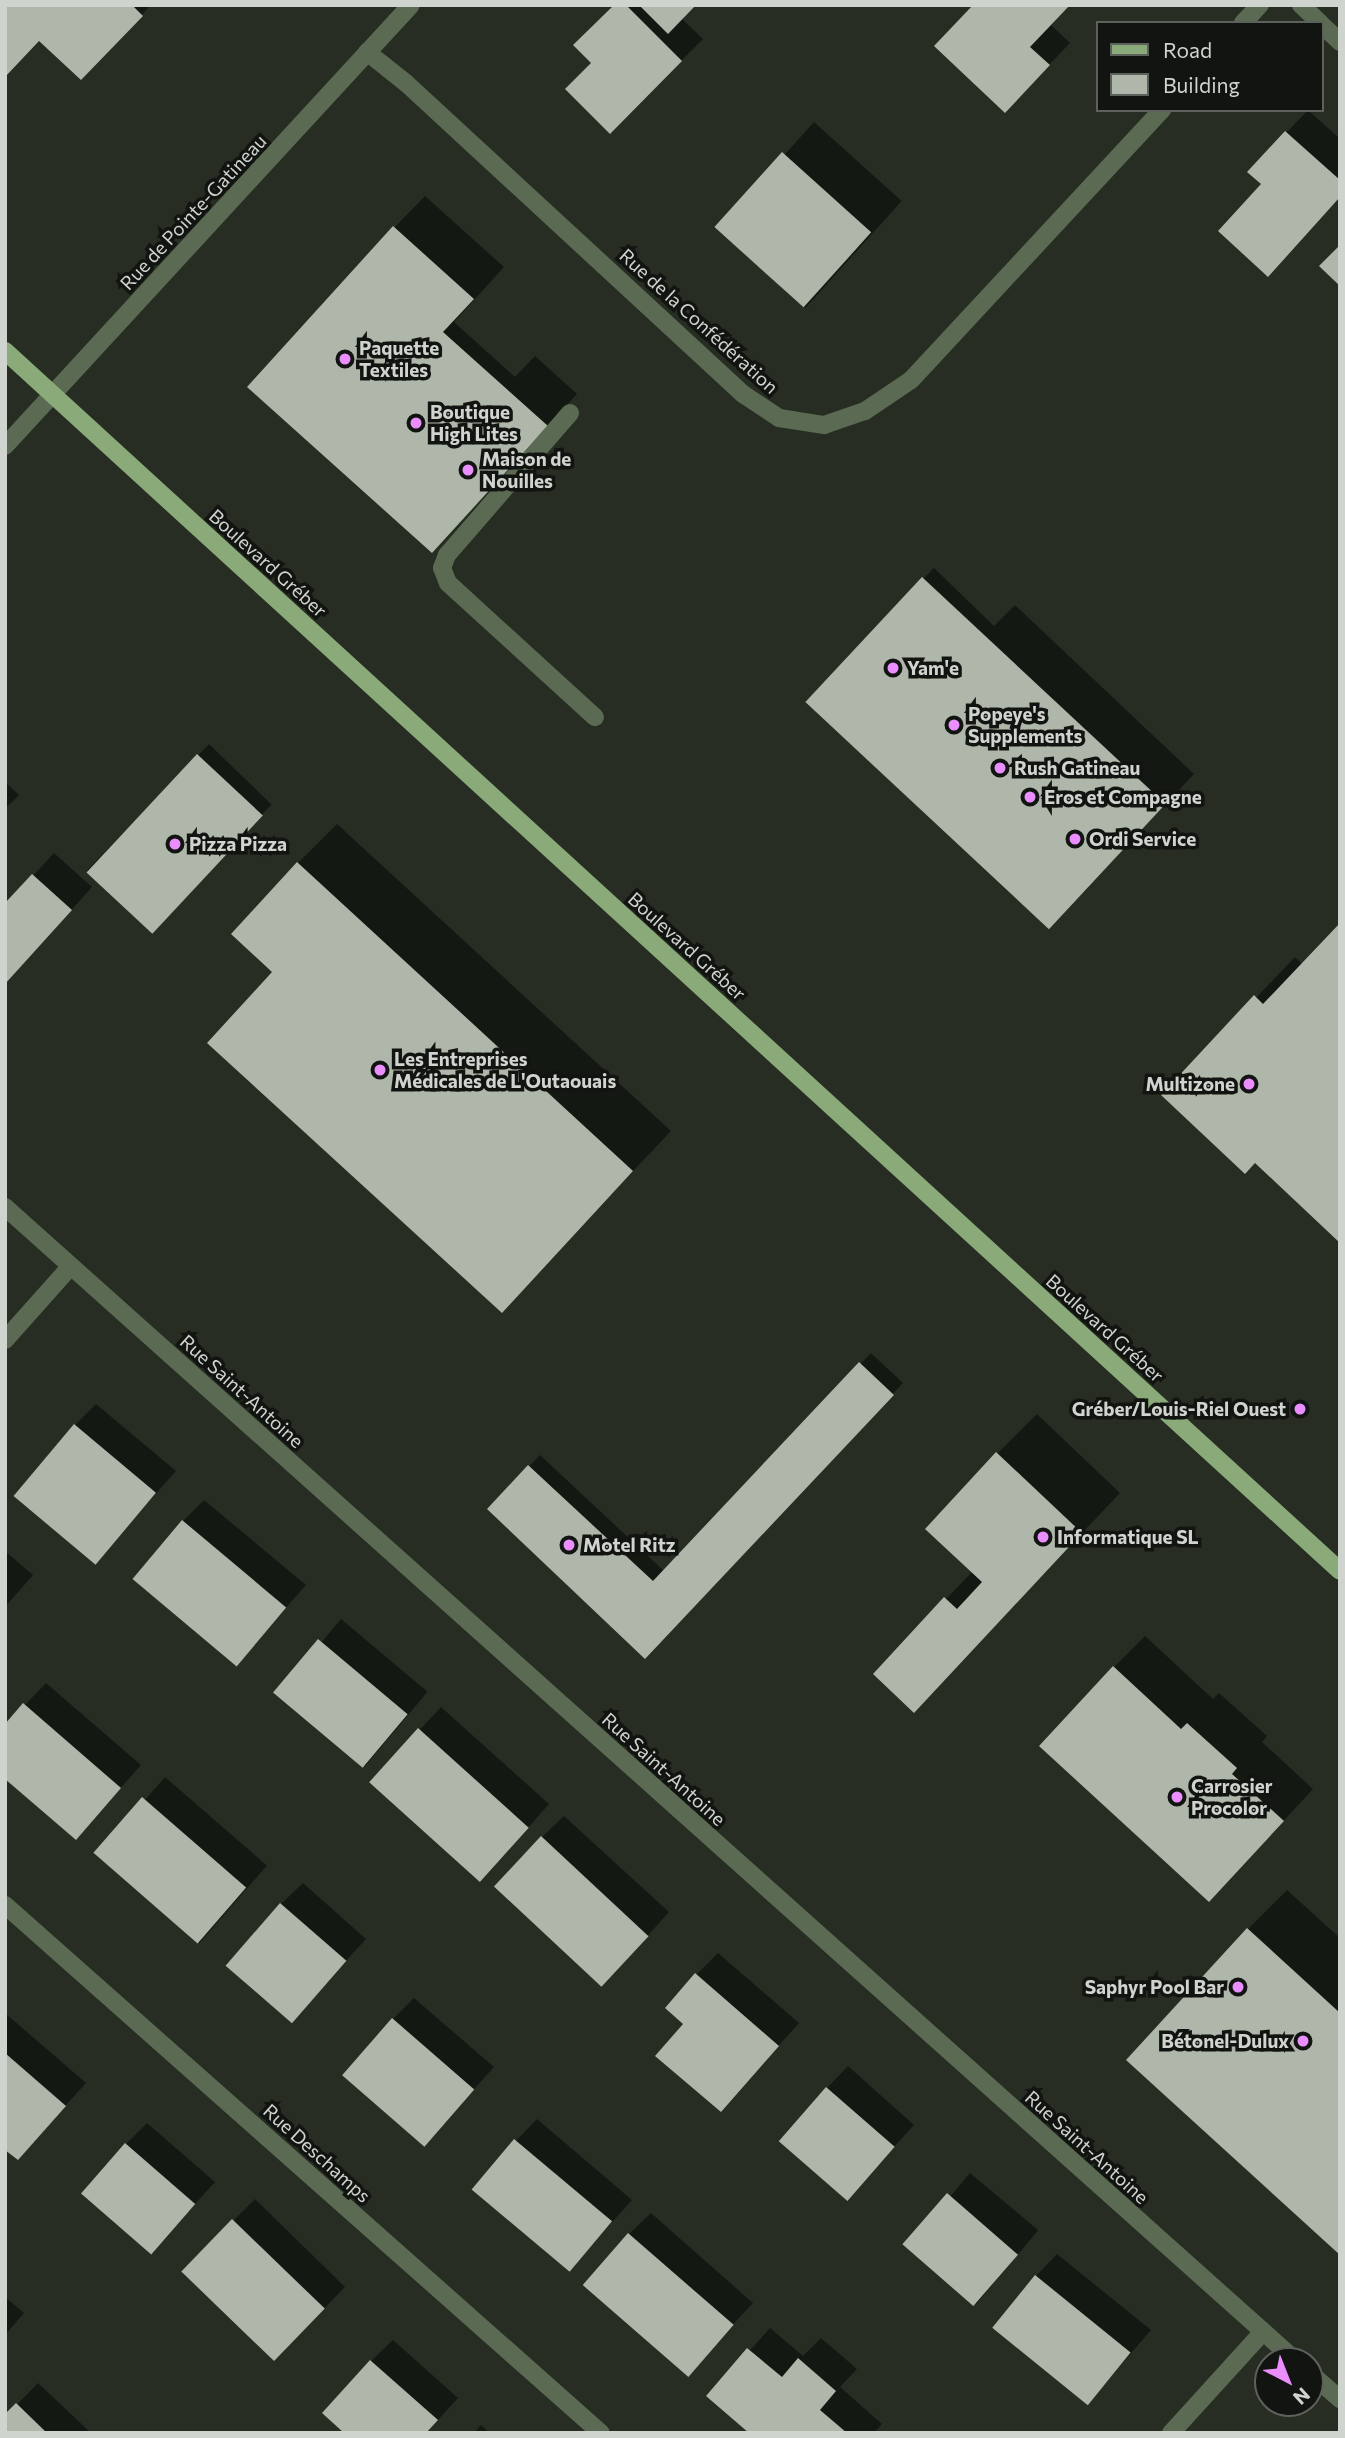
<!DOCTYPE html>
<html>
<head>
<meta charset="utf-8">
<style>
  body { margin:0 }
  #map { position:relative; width:1345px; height:2438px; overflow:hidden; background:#272d23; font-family:Commissioner,sans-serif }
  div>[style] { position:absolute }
  .shadow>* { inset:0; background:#0007; transform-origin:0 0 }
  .building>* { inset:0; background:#aeb7aa; transform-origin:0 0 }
  .minor>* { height:18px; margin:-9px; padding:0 9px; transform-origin:9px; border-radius:9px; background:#5b6b53 }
  .major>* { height:18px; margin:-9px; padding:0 9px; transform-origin:9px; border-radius:9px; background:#8aab79 }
  .dots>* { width:19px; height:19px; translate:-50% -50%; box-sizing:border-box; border:4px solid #111410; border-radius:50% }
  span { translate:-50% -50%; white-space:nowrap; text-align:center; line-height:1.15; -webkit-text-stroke:7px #111410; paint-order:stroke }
  .street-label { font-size:19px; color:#d0d4ce }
  .poi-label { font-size:19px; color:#d0d4ce; font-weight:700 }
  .left { translate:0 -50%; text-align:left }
  .right { translate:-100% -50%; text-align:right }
  .frame { position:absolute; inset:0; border:7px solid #d0d4ce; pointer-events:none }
  .legend { position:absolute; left:1096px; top:21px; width:228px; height:91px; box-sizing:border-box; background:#111410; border:2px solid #5d615c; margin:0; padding:9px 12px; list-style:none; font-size:21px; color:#d0d4ce }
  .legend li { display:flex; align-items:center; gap:14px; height:35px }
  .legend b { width:35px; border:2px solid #5d615c }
  .north { position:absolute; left:1254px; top:2347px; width:70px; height:70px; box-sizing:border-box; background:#111410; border:2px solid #5d615c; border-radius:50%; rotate:138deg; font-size:19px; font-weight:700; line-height:28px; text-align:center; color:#d0d4ce }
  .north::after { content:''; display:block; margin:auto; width:24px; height:32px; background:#ea8dfd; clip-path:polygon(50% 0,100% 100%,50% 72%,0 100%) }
</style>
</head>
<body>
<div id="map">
  <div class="shadow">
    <div style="clip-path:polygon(5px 5px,151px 5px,81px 77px)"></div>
    <div style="clip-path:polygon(616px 5px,694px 5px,681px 18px,703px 39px,610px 132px,593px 63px)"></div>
    <div style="clip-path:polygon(1050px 24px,1070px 43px,1026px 89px,936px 46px)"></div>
    <div style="clip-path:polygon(1308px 110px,1340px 139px,1340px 197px,1268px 274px,1264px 184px,1250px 171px)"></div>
    <div style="left:814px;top:122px;width:118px;height:144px;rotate:42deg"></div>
    <div style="clip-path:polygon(425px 196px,504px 267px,454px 322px,515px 377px,535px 356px,577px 394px,432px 551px,394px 228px)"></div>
    <div style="clip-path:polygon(934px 568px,994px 626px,1015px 605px,1194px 774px,1078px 897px,923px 579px)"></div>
    <div style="left:209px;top:744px;width:87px;height:175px;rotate:44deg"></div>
    <div style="clip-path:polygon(5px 782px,19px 795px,5px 809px)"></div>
    <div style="clip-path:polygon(337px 824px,671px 1131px,501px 1311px,298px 863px)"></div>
    <div style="clip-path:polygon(54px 853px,92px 887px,5px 984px,5px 906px)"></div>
    <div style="clip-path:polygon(1295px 957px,1303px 965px,1255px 1161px,1163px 1095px)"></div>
    <div style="clip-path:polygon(871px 1353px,903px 1383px,656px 1646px,489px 1509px,540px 1455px,664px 1571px)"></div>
    <div style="clip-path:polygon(96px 1404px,176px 1471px,96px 1561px,75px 1425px)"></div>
    <div style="clip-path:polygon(1037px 1414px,1120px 1493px,914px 1710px,946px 1599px,973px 1571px,997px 1454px)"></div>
    <div style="clip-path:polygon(204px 1500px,306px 1585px,236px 1664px,183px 1521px)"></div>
    <div style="clip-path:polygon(5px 1551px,33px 1575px,5px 1607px)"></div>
    <div style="left:341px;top:1619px;width:113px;height:98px;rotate:40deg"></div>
    <div style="clip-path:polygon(1145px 1636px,1213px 1699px,1219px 1693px,1267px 1736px,1262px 1742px,1313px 1789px,1240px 1868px,1114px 1667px)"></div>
    <div style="clip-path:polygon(46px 1683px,141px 1765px,76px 1838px,5px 1726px)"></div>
    <div style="clip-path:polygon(441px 1707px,549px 1804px,501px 1858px,371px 1782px)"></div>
    <div style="left:165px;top:1777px;width:135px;height:103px;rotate:41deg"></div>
    <div style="clip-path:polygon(564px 1816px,669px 1912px,624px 1962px,542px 1837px)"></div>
    <div style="clip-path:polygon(303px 1883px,366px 1939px,290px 2021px,281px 1904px)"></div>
    <div style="clip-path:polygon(1287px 1890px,1340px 1938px,1340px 2253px,1248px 1929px)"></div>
    <div style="clip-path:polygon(718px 1953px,799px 2023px,721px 2110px,696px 1975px)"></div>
    <div style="clip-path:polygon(414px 1998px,494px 2067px,425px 2144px,393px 2019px)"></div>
    <div style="clip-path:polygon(5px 2013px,86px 2083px,18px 2158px,5px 2147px)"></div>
    <div style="clip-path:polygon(848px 2066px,914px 2125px,846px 2199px,827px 2088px)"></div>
    <div style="clip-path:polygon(537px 2119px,632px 2200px,569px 2270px,516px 2141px)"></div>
    <div style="clip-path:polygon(147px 2123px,215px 2182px,151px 2252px,126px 2144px)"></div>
    <div style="left:970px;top:2173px;width:89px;height:96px;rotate:40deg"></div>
    <div style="clip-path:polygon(255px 2199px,345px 2287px,295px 2338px,183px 2271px)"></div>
    <div style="clip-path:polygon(651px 2213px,753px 2303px,686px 2375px,629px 2234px)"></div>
    <div style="clip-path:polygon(1057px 2254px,1151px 2330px,1088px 2403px,1036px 2276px)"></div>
    <div style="clip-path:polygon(5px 2297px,24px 2313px,5px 2335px)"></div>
    <div style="clip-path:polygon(770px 2328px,803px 2356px,821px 2338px,857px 2369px,840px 2387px,882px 2424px,874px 2433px,752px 2433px,709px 2396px)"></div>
    <div style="clip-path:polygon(393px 2340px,458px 2398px,426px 2433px,371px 2361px)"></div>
    <div style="clip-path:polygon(38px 2383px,91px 2433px,5px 2433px,5px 2417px)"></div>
    <div style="clip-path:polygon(481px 2425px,490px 2433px,474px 2433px)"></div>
  </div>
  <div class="building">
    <div style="clip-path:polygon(5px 5px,132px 5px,143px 16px,81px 80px,39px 41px,5px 77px)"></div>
    <div style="clip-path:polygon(614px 5px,626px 5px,682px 61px,610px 134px,565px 89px,591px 63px,573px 45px)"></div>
    <div style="clip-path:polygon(639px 5px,696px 5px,668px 34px)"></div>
    <div style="clip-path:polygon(973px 5px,1070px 5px,1030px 47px,1050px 65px,1005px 113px,934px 46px)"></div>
    <div style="clip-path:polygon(1285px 131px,1340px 180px,1340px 197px,1268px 277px,1218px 231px,1261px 184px,1247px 172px)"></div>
    <div style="left:782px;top:152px;width:120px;height:101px;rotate:42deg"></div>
    <div style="clip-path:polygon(393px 226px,474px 299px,443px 332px,548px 426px,432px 553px,247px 387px)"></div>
    <div style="clip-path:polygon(1340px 245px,1340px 286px,1319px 266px)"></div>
    <div style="left:922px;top:577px;width:333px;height:171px;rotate:43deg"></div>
    <div style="left:197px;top:754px;width:90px;height:162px;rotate:43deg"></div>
    <div style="clip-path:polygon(297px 862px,633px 1171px,502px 1313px,207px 1043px,272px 972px,231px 934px)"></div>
    <div style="clip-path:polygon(32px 874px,72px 910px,5px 984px,5px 903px)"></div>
    <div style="clip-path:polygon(1340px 923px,1340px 1243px,1255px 1163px,1245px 1174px,1161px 1095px,1254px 995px,1263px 1004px)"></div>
    <div style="clip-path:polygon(859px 1362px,894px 1395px,645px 1659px,487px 1509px,528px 1465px,653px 1581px)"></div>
    <div style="left:74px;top:1424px;width:107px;height:94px;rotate:40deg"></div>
    <div style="clip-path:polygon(996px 1452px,1082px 1533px,914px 1713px,873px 1674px,944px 1597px,957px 1609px,982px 1582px,925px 1529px)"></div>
    <div style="left:182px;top:1520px;width:136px;height:77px;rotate:40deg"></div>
    <div style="left:318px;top:1639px;width:117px;height:70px;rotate:40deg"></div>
    <div style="clip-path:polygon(1113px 1666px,1181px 1729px,1187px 1723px,1237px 1768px,1232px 1774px,1284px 1821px,1209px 1902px,1039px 1746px)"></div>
    <div style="clip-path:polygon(23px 1703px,121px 1788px,76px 1840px,5px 1779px,5px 1724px)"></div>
    <div style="left:418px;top:1728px;width:149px;height:73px;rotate:42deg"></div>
    <div style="left:142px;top:1797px;width:138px;height:74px;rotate:41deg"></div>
    <div style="left:541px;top:1836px;width:147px;height:69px;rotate:43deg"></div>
    <div style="left:280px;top:1903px;width:88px;height:83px;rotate:41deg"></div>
    <div style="clip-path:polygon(1247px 1928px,1340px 2013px,1340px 2255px,1126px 2060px)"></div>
    <div style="clip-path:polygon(695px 1973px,779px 2046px,721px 2112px,655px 2056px,683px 2024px,665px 2008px)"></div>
    <div style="left:392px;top:2018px;width:109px;height:76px;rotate:41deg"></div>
    <div style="clip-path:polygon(5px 2053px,66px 2106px,18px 2160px,5px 2150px)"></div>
    <div style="left:826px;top:2087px;width:91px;height:72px;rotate:41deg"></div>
    <div style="left:514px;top:2139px;width:128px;height:66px;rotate:40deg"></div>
    <div style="left:125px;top:2143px;width:93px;height:67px;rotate:41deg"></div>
    <div style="left:947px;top:2193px;width:94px;height:68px;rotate:41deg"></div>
    <div style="left:232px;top:2219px;width:129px;height:73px;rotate:44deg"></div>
    <div style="left:628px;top:2233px;width:140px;height:69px;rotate:41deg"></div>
    <div style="left:1035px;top:2275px;width:123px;height:68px;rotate:39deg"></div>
    <div style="clip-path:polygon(747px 2348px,782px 2377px,798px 2358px,836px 2391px,820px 2410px,847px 2433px,749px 2433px,706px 2396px)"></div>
    <div style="clip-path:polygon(370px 2360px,438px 2420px,426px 2433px,344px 2433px,322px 2413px)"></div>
    <div style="clip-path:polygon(16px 2403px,47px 2433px,5px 2433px,5px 2414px)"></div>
  </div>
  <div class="minor">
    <div style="left:1301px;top:5px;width:26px;rotate:43deg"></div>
    <div style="left:1243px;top:23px;width:25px;rotate:-47deg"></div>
    <div style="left:1322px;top:25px;width:25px;rotate:43deg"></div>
    <div style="left:367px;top:52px;width:50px;rotate:38.5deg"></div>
    <div style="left:406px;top:83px;width:459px;rotate:42.7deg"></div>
    <div style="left:743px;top:394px;width:43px;rotate:33.7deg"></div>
    <div style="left:779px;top:418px;width:46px;rotate:8.8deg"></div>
    <div style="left:824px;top:425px;width:43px;rotate:-18.9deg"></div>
    <div style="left:865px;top:411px;width:55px;rotate:-34deg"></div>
    <div style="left:911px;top:380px;width:369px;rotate:-47.1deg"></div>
    <div style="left:570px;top:413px;width:188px;rotate:130.9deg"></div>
    <div style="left:447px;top:555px;width:14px;rotate:111deg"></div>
    <div style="left:442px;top:568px;width:16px;rotate:68deg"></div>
    <div style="left:448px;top:583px;width:199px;rotate:42.4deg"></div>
    <div style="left:5px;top:446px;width:599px;rotate:-47.37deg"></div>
    <div style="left:5px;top:1207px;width:1732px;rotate:41.79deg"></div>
    <div style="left:5px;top:1340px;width:99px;rotate:-48.3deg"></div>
    <div style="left:5px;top:1905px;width:796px;rotate:41.54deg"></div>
    <div style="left:1310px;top:2373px;width:40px;rotate:41deg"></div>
    <div style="left:1171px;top:2433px;width:137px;rotate:-47.7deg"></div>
  </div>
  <div class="major">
    <div style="left:5px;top:351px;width:1808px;rotate:42.42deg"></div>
  </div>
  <div class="dots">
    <div style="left:345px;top:359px;background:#ea8dfd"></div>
    <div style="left:416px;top:423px;background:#ea8dfd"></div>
    <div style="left:468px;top:470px;background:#ea8dfd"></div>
    <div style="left:893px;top:668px;background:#ea8dfd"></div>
    <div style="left:954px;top:725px;background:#ea8dfd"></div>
    <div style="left:1000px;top:768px;background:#ea8dfd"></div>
    <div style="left:1030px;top:797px;background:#ea8dfd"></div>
    <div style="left:1075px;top:839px;background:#ea8dfd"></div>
    <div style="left:175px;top:844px;background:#ea8dfd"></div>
    <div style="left:380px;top:1070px;background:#ea8dfd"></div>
    <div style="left:1249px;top:1084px;background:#ea8dfd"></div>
    <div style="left:1300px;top:1409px;background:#ea8dfd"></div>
    <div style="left:1043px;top:1537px;background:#ea8dfd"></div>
    <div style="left:569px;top:1545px;background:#ea8dfd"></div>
    <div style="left:1177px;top:1797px;background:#ea8dfd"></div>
    <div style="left:1238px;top:1987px;background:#ea8dfd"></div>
    <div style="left:1303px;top:2041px;background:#ea8dfd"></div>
  </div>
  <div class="street-label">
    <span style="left:193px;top:212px;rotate:-47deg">Rue de Pointe-Gatineau</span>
    <span style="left:699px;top:321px;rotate:42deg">Rue de la Confédération</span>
    <span style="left:268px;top:563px;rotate:42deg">Boulevard Gréber</span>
    <span style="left:687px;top:946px;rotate:42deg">Boulevard Gréber</span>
    <span style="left:1105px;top:1328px;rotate:42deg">Boulevard Gréber</span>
    <span style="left:242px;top:1391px;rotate:42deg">Rue Saint-Antoine</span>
    <span style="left:664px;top:1769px;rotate:42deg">Rue Saint-Antoine</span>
    <span style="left:1087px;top:2147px;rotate:42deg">Rue Saint-Antoine</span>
    <span style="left:317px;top:2153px;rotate:42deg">Rue Deschamps</span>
  </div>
  <div class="poi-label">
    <span class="left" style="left:359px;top:359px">Paquette<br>Textiles</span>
    <span class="left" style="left:430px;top:423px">Boutique<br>High Lites</span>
    <span class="left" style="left:482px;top:470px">Maison de<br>Nouilles</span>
    <span class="left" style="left:907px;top:668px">Yam'e</span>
    <span class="left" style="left:968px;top:725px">Popeye's<br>Supplements</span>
    <span class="left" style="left:1014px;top:768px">Rush Gatineau</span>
    <span class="left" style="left:1044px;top:797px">Eros et Compagne</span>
    <span class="left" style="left:1089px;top:839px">Ordi Service</span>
    <span class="left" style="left:189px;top:844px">Pizza Pizza</span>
    <span class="left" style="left:394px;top:1070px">Les Entreprises<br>Médicales de L'Outaouais</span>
    <span class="right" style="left:1235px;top:1084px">Multizone</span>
    <span class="right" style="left:1286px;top:1409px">Gréber/Louis-Riel Ouest</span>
    <span class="left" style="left:1057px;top:1537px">Informatique SL</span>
    <span class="left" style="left:583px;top:1545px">Motel Ritz</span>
    <span class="left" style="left:1191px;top:1797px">Carrosier<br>Procolor</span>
    <span class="right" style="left:1224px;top:1987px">Saphyr Pool Bar</span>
    <span class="right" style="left:1289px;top:2041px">Bétonel-Dulux</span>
  </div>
  <div class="frame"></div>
  <ul class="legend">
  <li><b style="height:9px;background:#8aab79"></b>Road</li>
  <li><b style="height:19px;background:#aeb7aa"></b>Building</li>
  </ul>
  <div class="north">N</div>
</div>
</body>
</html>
